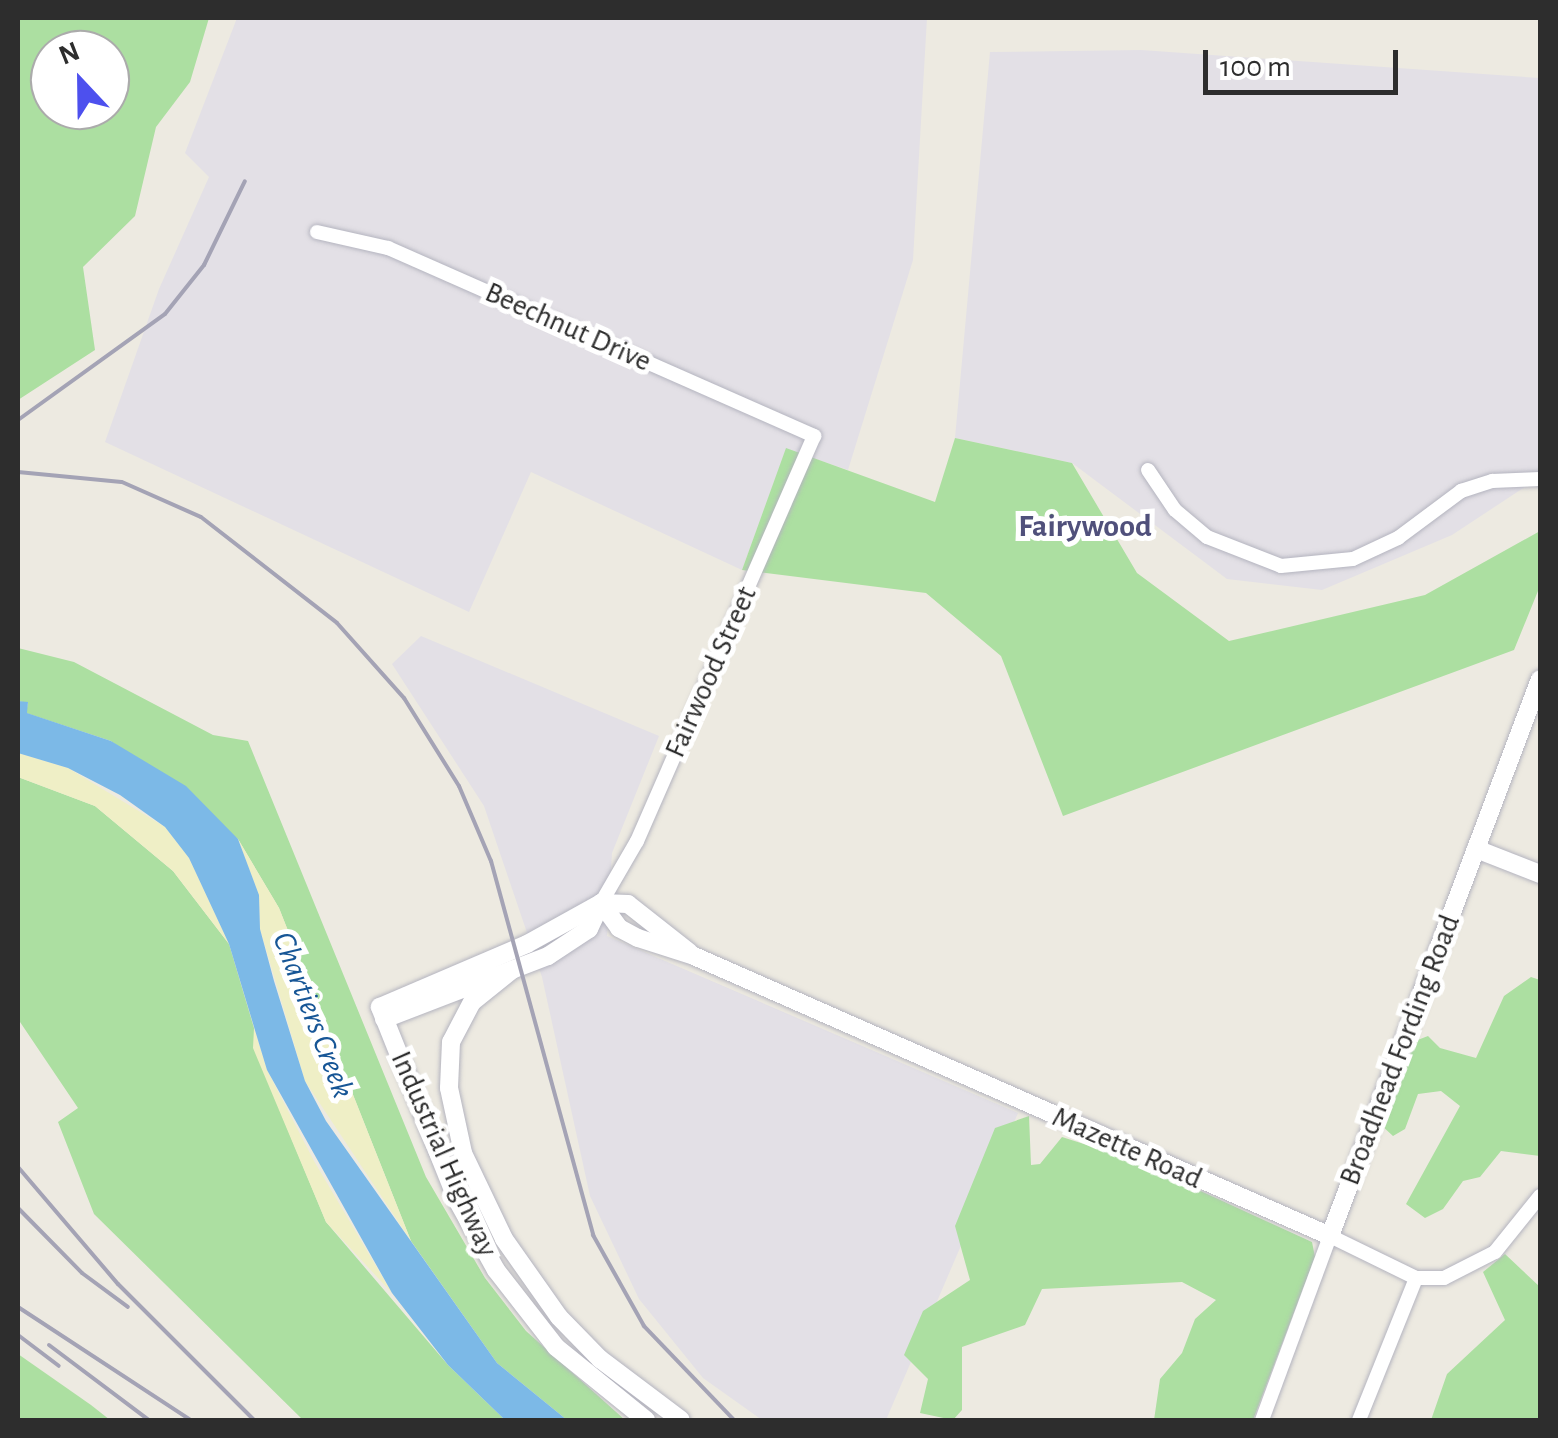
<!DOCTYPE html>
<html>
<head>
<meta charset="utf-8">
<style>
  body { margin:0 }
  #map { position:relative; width:1558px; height:1438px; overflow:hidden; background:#edeae1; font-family:"Alegreya Sans",sans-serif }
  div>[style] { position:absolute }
  .industrial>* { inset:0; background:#e3e0e6 }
  .green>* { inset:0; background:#acdfa1 }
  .sand>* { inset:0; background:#efefc6 }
  .water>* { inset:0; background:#7cb9e7 }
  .roads { filter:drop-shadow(0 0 2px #b4b4bf) drop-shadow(0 0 2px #b4b4bf) }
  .minor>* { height:14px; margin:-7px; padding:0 7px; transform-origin:7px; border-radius:7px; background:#fff }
  .tertiary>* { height:18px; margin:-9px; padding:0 9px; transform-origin:9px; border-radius:9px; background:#fff }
  .rail>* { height:4px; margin:-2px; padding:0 2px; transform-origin:2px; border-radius:2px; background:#a4a3b5 }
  span { translate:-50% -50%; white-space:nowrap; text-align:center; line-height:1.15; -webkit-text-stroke:10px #fff; paint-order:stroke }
  .street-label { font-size:30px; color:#2d2d2d }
  .neighbourhood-label { font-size:32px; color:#50507b; font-weight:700 }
  .water-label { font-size:32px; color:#175696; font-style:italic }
  .frame { position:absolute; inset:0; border:20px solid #2d2d2d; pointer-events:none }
  .north { position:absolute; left:30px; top:30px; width:100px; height:100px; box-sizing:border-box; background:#fff; border:2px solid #ababab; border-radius:50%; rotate:338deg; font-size:28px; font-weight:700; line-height:40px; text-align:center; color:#2d2d2d }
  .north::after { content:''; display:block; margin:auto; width:35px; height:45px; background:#4d50ee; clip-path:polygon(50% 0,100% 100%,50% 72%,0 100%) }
  .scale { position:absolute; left:1203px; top:50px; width:195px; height:45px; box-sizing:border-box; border:5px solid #2d2d2d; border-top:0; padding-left:12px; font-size:30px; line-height:35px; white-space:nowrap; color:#2d2d2d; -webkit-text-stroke:8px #fff; paint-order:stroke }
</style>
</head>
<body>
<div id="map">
  <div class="industrial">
    <div style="clip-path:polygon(237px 18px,927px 18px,913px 260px,848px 470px,786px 449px,742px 570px,531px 472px,469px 612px,105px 442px,159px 289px,209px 177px,185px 153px)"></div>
    <div style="clip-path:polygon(1141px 50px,1540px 78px,1540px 477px,1452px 535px,1322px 590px,1227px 579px,1072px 463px,955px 438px,990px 52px)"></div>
    <div style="clip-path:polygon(421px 636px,659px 736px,612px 853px,607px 936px,1018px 1113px,886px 1420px,762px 1420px,703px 1378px,639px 1299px,590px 1196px,542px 977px,484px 806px,392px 664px)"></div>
  </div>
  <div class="green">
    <div style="clip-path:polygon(evenodd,18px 18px,209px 18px,190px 82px,156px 127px,135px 216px,83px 267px,95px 350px,18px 400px,18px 18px,110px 50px,110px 110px,50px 110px,50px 50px,110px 50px)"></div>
    <div style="clip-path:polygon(955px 438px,1072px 463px,1137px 573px,1229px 641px,1425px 595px,1540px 531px,1540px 586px,1514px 650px,1063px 816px,1001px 656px,926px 593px,742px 570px,786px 448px,935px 502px)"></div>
    <div style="clip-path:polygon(18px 648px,74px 662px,213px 735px,248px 741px,426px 1177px,485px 1278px,526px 1331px,625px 1420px,567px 1420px,497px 1363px,411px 1241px,279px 908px,238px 839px,111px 741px,26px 713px,28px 703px,18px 701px)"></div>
    <div style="clip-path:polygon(18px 777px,95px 806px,173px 871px,229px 944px,254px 1028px,254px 1048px,326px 1222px,448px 1365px,505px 1420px,303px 1420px,94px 1214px,58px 1122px,78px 1108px,18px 1019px)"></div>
    <div style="clip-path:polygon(1531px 977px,1540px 980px,1540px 1156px,1501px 1151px,1480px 1177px,1463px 1181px,1443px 1209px,1425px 1218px,1406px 1204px,1460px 1106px,1441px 1091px,1418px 1094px,1405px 1129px,1393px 1136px,1381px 1125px,1415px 1041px,1428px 1036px,1440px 1048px,1476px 1058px,1504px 996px)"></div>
    <div style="clip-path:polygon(1029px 1116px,1031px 1165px,1040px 1164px,1062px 1137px,1131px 1159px,1312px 1242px,1315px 1257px,1253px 1420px,1154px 1420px,1160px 1379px,1182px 1353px,1195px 1319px,1216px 1300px,1182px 1282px,1042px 1289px,1025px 1325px,962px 1347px,962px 1410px,953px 1420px,920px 1413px,928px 1379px,904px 1355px,923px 1311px,970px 1280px,955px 1226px,995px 1128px)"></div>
    <div style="clip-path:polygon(1505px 1254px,1540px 1287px,1540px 1420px,1431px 1420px,1447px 1374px,1505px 1320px,1483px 1272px)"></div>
    <div style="clip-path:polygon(18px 1354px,91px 1405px,110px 1420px,18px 1420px)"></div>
  </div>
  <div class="sand">
    <div style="clip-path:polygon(18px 753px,68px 768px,165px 827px,189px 858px,229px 944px,173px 871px,95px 806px,18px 777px)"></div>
    <div style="clip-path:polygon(238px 839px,279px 908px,411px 1241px,305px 1081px,260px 929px,259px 895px)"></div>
    <div style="clip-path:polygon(254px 1028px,267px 1070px,314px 1161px,392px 1293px,326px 1222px,253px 1048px)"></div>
  </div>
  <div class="water">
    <div style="clip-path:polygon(18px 701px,28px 702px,27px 713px,111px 741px,186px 786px,238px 839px,259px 895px,260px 929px,274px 981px,305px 1081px,326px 1121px,497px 1363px,567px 1420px,505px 1420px,448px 1365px,392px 1293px,267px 1070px,229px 944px,189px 858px,165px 827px,120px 795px,68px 768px,18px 753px)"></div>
  </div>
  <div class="roads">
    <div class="minor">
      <div style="left:317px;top:232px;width:73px;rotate:12.7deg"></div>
      <div style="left:388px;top:248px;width:466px;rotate:23.8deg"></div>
      <div style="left:814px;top:436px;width:442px;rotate:113.6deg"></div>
      <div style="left:637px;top:841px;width:72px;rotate:120.1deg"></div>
      <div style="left:1148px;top:470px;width:48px;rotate:56deg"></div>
      <div style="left:1175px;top:510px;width:42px;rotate:40.2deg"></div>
      <div style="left:1207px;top:537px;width:79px;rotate:21.4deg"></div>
      <div style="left:1281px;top:566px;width:72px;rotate:-5.6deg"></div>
      <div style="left:1353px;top:559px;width:50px;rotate:-25deg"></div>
      <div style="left:1398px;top:538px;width:79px;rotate:-36.7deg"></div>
      <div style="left:1461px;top:491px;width:33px;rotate:-18deg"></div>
      <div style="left:1492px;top:481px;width:48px;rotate:-2.4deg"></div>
      <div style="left:1262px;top:1420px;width:196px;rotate:-69.7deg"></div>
      <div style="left:1330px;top:1236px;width:96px;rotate:26deg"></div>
      <div style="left:1416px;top:1278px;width:28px"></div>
      <div style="left:1444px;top:1278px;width:57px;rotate:-27deg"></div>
      <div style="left:1495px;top:1252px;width:72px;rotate:-51.2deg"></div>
      <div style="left:1359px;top:1420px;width:153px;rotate:-68.1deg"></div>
    </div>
    <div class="tertiary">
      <div style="left:1476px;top:849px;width:69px;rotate:21.3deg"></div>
      <div style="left:601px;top:903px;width:31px;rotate:54deg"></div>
      <div style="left:619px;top:928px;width:21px;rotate:28deg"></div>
      <div style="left:638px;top:938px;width:59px;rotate:17.8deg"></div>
      <div style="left:694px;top:956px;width:695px;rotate:23.76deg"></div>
      <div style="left:1330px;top:1236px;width:595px;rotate:-69.34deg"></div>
      <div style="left:512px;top:970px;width:51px;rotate:141.3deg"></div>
      <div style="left:472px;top:1002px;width:45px;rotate:117.7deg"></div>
      <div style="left:451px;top:1042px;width:46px;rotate:92.5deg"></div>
      <div style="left:449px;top:1088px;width:66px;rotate:77.8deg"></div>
      <div style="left:463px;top:1153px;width:95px;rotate:64.5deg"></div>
      <div style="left:504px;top:1239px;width:95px;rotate:54.8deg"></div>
      <div style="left:559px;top:1317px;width:59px;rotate:45.7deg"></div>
      <div style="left:600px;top:1359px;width:101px;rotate:37deg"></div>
      <div style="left:384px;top:1019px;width:176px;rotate:-21deg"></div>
      <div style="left:548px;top:956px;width:49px;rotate:-33.4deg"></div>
      <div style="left:589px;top:929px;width:29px;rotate:-65deg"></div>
      <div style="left:646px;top:1420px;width:116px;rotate:-141deg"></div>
      <div style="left:556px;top:1347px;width:98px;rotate:-127.9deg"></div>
      <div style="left:496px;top:1270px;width:80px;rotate:-119.1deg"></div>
      <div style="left:457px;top:1200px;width:208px;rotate:-111.8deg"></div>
      <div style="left:380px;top:1007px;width:160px;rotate:-23.2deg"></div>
      <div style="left:527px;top:944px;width:85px;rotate:-29deg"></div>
      <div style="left:601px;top:903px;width:27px;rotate:2deg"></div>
      <div style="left:628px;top:904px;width:78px;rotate:38.2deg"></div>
    </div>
  </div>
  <div class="rail">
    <div style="left:18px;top:420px;width:181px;rotate:-35.8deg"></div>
    <div style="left:165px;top:314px;width:63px;rotate:-51.5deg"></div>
    <div style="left:204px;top:265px;width:93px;rotate:-64deg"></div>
    <div style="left:18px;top:472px;width:104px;rotate:5.5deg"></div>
    <div style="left:122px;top:482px;width:86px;rotate:23.9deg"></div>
    <div style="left:201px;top:517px;width:172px;rotate:37.9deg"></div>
    <div style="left:337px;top:623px;width:101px;rotate:48.2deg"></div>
    <div style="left:404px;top:698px;width:104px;rotate:58deg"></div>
    <div style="left:459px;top:786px;width:82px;rotate:66.9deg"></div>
    <div style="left:491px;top:861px;width:388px;rotate:74.7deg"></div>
    <div style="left:593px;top:1235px;width:104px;rotate:60.7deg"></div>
    <div style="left:644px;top:1326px;width:130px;rotate:46.2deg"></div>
    <div style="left:18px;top:1167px;width:154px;rotate:49.5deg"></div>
    <div style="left:118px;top:1284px;width:192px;rotate:45deg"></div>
    <div style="left:18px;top:1208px;width:91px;rotate:45.4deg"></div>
    <div style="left:82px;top:1273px;width:57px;rotate:36.5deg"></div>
    <div style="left:18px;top:1307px;width:207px;rotate:33.2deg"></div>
    <div style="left:18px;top:1335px;width:51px;rotate:37.1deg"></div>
    <div style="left:49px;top:1345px;width:125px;rotate:36.9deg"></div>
  </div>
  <div class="street-label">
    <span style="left:568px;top:327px;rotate:24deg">Beechnut Drive</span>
    <span style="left:711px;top:672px;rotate:-66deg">Fairwood Street</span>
    <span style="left:1400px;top:1050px;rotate:-69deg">Broadhead Fording Road</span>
    <span style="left:1127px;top:1148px;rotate:24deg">Mazette Road</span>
    <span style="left:444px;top:1154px;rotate:66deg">Industrial Highway</span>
  </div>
  <div class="neighbourhood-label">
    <span style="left:1085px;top:526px">Fairywood</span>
  </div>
  <div class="water-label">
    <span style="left:313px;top:1015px;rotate:69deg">Chartiers Creek</span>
  </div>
  <div class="frame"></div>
  <div class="north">N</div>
  <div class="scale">100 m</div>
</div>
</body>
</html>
